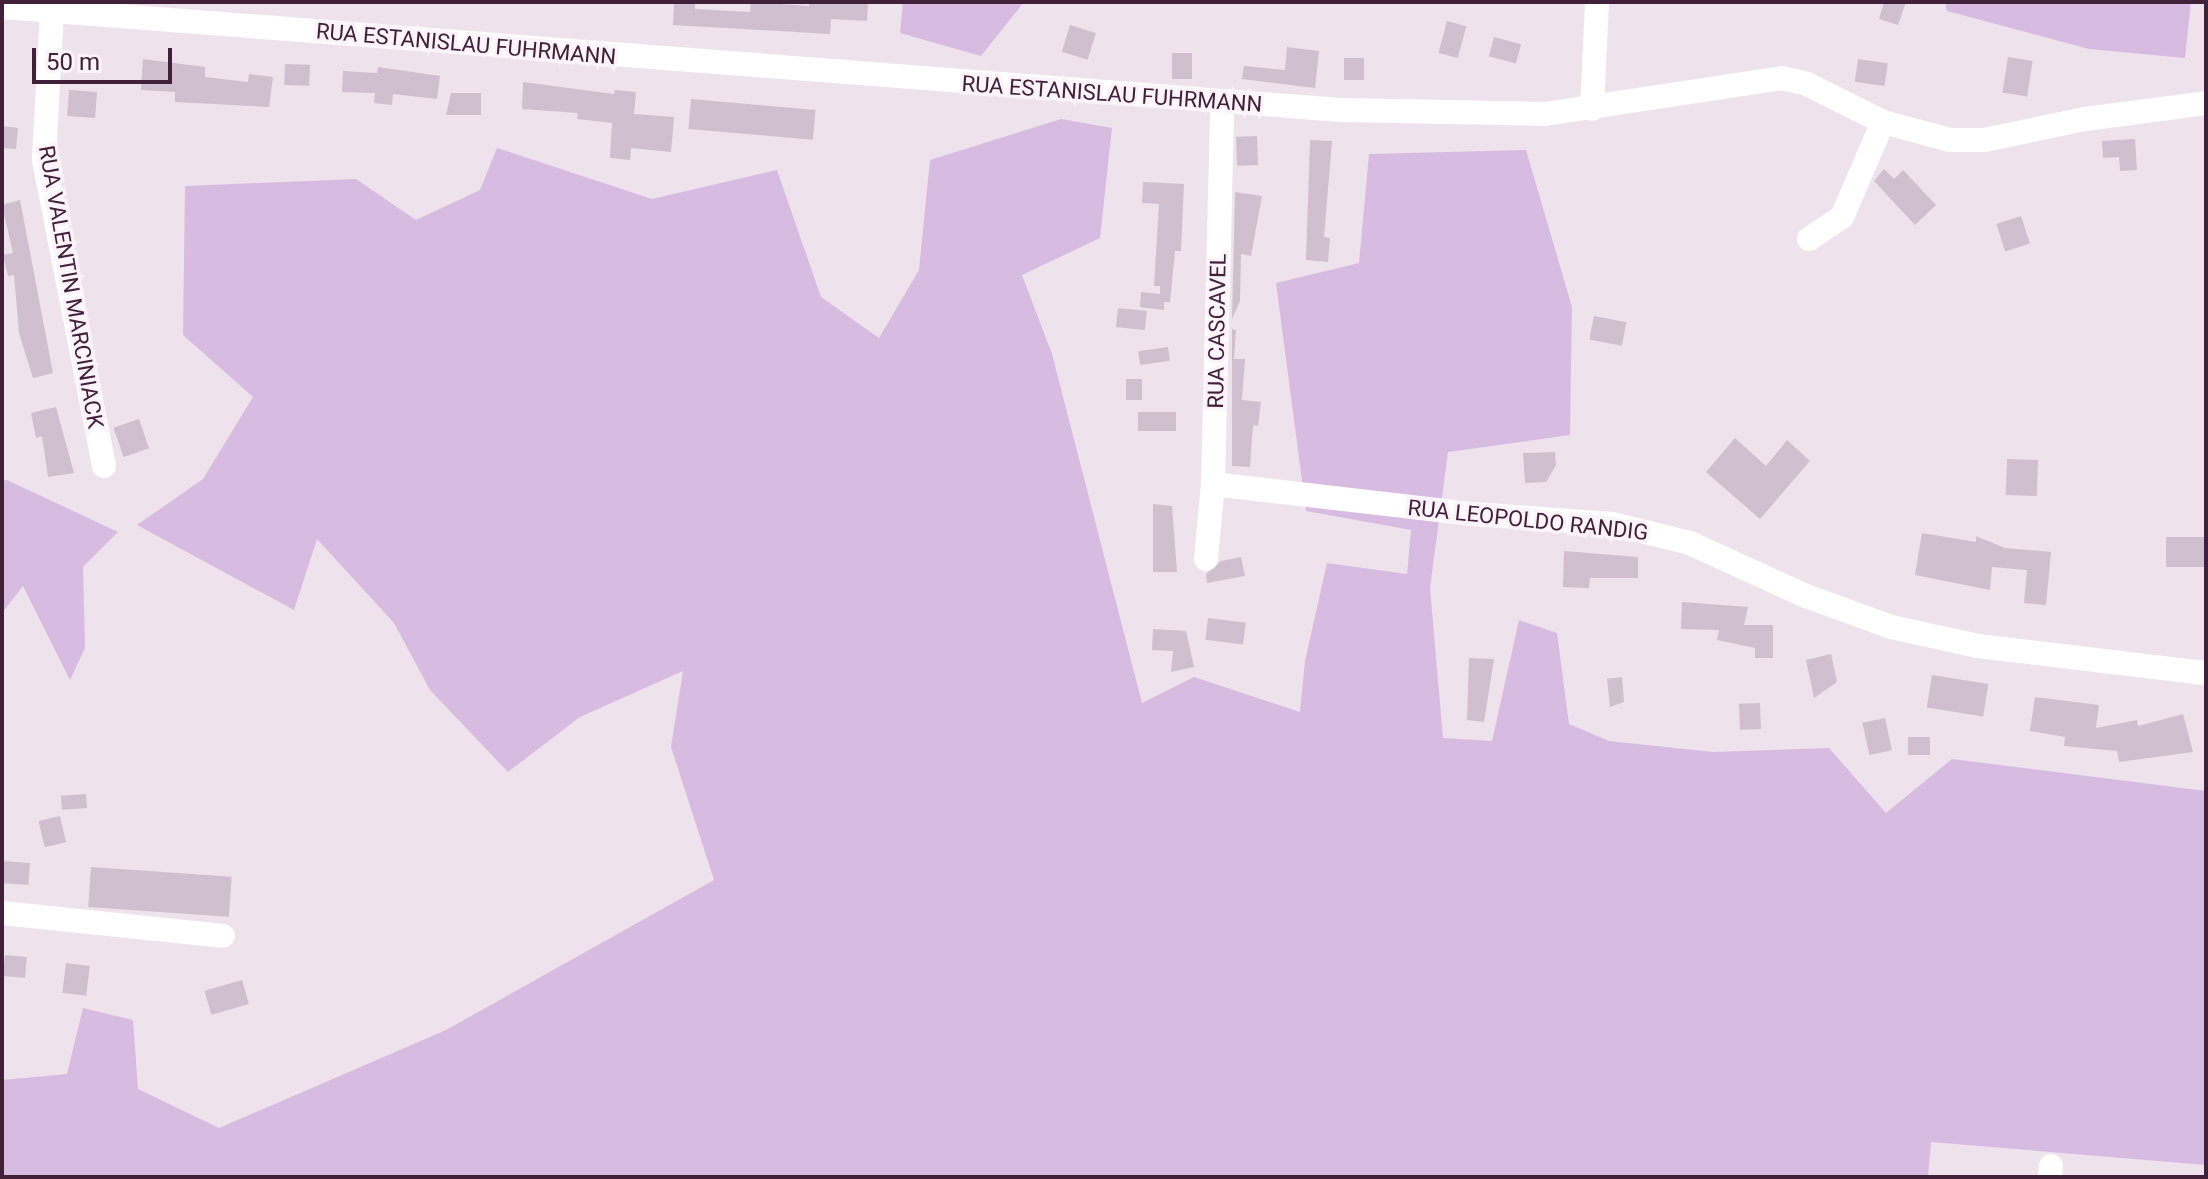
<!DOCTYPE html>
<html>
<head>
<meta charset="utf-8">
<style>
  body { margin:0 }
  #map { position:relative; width:2208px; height:1179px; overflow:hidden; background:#eee3ed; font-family:Roboto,sans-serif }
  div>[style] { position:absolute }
  .green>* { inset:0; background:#d8bbe1 }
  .building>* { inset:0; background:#cfbfcf; transform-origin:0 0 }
  .minor>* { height:24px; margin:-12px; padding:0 12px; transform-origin:12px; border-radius:12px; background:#fff }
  span { translate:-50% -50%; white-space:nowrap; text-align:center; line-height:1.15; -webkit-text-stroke:7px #faf4fa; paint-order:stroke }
  .street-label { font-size:22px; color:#41213a }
  .frame { position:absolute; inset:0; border:4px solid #41213a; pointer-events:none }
  .scale { position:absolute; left:32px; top:48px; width:140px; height:36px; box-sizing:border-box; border:4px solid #41213a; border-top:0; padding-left:10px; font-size:24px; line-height:28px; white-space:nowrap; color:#41213a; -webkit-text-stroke:6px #faf4fa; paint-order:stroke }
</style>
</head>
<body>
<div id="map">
  <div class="green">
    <div style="clip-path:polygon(903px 2px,1024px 2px,981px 56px,900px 33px)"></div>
    <div style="clip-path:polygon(1945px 2px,2191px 2px,2185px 58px,2089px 49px,1947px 11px)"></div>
    <div style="clip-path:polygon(1061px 119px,1112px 128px,1100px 238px,1022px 275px,1052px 354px,1142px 703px,1194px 677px,1300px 712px,1305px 661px,1327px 563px,1407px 574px,1411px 530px,1306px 511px,1276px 283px,1359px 263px,1369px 154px,1526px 150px,1572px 307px,1570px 435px,1448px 452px,1430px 588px,1443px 738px,1492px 741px,1519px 620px,1557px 633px,1569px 724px,1609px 741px,1713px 752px,1829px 748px,1886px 813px,1952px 759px,2206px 791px,2206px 1165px,1931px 1142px,1928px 1177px,2px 1177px,2px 1080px,67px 1074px,83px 1008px,133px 1020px,138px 1089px,219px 1128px,446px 1030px,714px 880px,671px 747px,683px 671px,580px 717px,508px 772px,430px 690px,394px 623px,317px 539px,294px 610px,137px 525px,203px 479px,253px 397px,183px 335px,185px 186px,356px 179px,416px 220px,480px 190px,497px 148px,652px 199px,777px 170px,821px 297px,879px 338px,919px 270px,930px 160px)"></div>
    <div style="clip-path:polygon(7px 480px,118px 532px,83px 567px,85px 648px,70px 680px,23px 586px,2px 613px,2px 481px)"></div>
  </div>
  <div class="building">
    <div style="clip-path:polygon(674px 2px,695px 2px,695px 9px,750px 12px,751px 2px,809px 6px,809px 2px,868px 2px,867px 21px,831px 19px,830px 34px,673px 25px)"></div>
    <div style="clip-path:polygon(1884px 2px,1906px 2px,1898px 25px,1879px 19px)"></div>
    <div style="left:1447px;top:21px;width:20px;height:33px;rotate:15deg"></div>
    <div style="left:1070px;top:25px;width:27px;height:28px;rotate:17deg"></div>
    <div style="left:1494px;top:37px;width:28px;height:20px;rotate:15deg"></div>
    <div style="clip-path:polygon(1287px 47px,1319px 51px,1315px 88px,1242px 79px,1244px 66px,1285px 70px)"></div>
    <div style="left:1172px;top:53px;width:20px;height:26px"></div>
    <div style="left:2008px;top:57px;width:25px;height:36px;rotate:9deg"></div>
    <div style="left:1344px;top:58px;width:20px;height:22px"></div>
    <div style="clip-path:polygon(143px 59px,205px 67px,205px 77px,248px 82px,249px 74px,273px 77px,269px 107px,175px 102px,175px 92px,141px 90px)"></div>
    <div style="left:1858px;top:59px;width:30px;height:23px;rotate:8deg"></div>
    <div style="left:285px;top:64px;width:25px;height:21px;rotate:2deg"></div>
    <div style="clip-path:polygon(378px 67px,440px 76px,437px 99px,393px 94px,392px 105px,374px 103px,375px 93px,342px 92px,343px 71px,377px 73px)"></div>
    <div style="clip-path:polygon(523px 82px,614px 94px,615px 90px,636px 92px,634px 114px,674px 117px,671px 152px,631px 148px,630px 160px,610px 158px,612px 123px,577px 119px,578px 113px,522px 109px)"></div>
    <div style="left:69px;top:90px;width:28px;height:26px;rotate:4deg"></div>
    <div style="clip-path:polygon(451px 93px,481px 93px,481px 115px,446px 115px)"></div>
    <div style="left:691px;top:99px;width:125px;height:30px;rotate:5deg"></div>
    <div style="clip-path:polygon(2px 126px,18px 128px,16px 149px,2px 148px)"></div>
    <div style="left:1257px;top:136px;width:29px;height:21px;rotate:88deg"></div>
    <div style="clip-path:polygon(2135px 139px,2137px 170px,2120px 171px,2119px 157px,2103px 158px,2102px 141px)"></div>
    <div style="clip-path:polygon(1310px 140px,1332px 141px,1324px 237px,1330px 238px,1328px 262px,1306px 260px)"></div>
    <div style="clip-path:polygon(1884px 169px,1894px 179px,1903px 170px,1936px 205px,1915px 225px,1874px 181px)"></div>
    <div style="clip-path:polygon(1143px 182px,1184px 184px,1181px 251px,1175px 251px,1170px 302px,1164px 302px,1164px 310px,1140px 307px,1141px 292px,1160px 294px,1160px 286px,1154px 286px,1159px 204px,1142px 203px)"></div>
    <div style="clip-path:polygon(1235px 192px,1262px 196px,1251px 256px,1241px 254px,1240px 301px,1232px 319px)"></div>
    <div style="clip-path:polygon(20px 200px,53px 373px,33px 378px,19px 333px,14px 275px,8px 276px,3px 255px,13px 253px,2px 205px)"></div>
    <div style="left:2021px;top:216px;width:29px;height:26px;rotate:72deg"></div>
    <div style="left:1118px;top:308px;width:29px;height:19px;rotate:6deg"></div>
    <div style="left:1594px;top:316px;width:33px;height:24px;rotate:11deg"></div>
    <div style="clip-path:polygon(1232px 329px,1236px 330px,1234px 359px,1245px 359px,1242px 400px,1261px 402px,1258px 426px,1253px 425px,1250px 467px,1232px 466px)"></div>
    <div style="left:1168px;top:347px;width:14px;height:30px;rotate:82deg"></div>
    <div style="left:1142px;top:379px;width:21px;height:16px;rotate:90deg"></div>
    <div style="clip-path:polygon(56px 407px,74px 473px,48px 477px,42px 436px,36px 438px,31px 413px)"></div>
    <div style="left:1138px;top:412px;width:38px;height:19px"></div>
    <div style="left:139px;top:419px;width:31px;height:27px;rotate:71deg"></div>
    <div style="clip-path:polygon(1735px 438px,1766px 466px,1787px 440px,1810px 461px,1760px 519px,1706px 472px)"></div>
    <div style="clip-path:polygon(1555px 452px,1556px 465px,1546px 482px,1525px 483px,1523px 453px)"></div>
    <div style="left:2007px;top:459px;width:31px;height:36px;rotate:2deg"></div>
    <div style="clip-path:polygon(1153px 504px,1172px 506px,1177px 572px,1153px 572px)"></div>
    <div style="clip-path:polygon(1922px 533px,1976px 542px,1976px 536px,2005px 548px,2051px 552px,2046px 605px,2024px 603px,2027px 570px,1992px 567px,1990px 590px,1915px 575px)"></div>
    <div style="left:2166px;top:537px;width:40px;height:30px"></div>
    <div style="clip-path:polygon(1564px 551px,1638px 557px,1638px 578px,1590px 578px,1589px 588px,1563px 587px)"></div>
    <div style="clip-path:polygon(1241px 557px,1245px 576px,1207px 583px,1206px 574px,1221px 561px)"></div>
    <div style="clip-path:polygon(1682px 602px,1748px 607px,1744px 625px,1773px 625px,1773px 658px,1755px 658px,1755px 648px,1717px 640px,1719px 630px,1681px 629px)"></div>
    <div style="left:1208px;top:618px;width:38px;height:22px;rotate:7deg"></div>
    <div style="clip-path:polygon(1153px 629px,1186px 631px,1194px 667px,1171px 672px,1173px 651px,1152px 650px)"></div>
    <div style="clip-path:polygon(1831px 654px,1837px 682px,1814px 698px,1806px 660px)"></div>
    <div style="clip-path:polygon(1469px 658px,1494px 659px,1484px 722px,1467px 720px)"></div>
    <div style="left:1932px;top:675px;width:57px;height:33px;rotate:9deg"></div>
    <div style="clip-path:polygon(1622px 677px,1624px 702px,1610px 707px,1607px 679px)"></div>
    <div style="clip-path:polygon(2035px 697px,2099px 705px,2096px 728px,2137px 720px,2138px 726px,2183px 714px,2193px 752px,2119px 762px,2117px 751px,2064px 746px,2065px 737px,2030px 731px)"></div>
    <div style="left:1760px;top:703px;width:26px;height:21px;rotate:88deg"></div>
    <div style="left:1885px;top:718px;width:33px;height:23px;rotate:78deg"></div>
    <div style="left:1908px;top:737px;width:22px;height:18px"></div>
    <div style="left:86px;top:794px;width:14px;height:25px;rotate:86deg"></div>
    <div style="left:60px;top:816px;width:27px;height:22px;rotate:77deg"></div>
    <div style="left:2px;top:861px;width:28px;height:22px;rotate:4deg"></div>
    <div style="left:91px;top:867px;width:141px;height:40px;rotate:4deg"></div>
    <div style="left:5px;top:955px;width:22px;height:21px;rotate:5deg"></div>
    <div style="left:66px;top:963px;width:24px;height:30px;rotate:7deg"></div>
    <div style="left:242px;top:980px;width:25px;height:39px;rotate:74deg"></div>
  </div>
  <div class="minor">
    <div style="left:2px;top:7px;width:1343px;rotate:4.4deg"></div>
    <div style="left:1341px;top:110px;width:204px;rotate:1.1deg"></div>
    <div style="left:1545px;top:114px;width:240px;rotate:-8.6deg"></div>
    <div style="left:1782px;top:78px;width:26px;rotate:13deg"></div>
    <div style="left:1807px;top:84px;width:85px;rotate:26.6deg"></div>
    <div style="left:1883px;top:122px;width:69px;rotate:15deg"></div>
    <div style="left:1950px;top:140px;width:34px"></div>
    <div style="left:1984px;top:140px;width:103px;rotate:-11.7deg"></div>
    <div style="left:2085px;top:119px;width:122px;rotate:-7.5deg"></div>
    <div style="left:52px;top:11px;width:149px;rotate:93.1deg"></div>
    <div style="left:44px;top:160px;width:312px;rotate:78.9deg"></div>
    <div style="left:1592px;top:109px;width:107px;rotate:-87.3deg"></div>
    <div style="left:1809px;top:239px;width:40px;rotate:-34deg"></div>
    <div style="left:1842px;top:217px;width:103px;rotate:-66.7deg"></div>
    <div style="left:1213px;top:484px;width:262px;rotate:6.6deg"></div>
    <div style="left:1473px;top:514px;width:139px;rotate:4.1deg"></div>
    <div style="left:1612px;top:524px;width:80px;rotate:13.7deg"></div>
    <div style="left:1690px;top:543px;width:128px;rotate:24.6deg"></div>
    <div style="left:1806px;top:596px;width:90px;rotate:20deg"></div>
    <div style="left:1891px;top:627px;width:89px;rotate:12.3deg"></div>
    <div style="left:1978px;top:646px;width:230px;rotate:6.8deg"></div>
    <div style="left:1206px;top:559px;width:75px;rotate:-84.7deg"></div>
    <div style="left:1213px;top:484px;width:381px;rotate:-88.6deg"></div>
    <div style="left:2px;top:913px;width:222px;rotate:5.9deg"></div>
    <div style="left:2050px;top:1177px;width:11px;rotate:-85deg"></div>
  </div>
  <div class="street-label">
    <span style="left:466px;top:44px;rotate:5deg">RUA ESTANISLAU FUHRMANN</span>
    <span style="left:1112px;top:94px;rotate:4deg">RUA ESTANISLAU FUHRMANN</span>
    <span style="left:71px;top:287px;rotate:80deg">RUA VALENTIN MARCINIACK</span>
    <span style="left:1217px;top:331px;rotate:-89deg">RUA CASCAVEL</span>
    <span style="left:1528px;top:520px;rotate:6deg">RUA LEOPOLDO RANDIG</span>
  </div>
  <div class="frame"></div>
  <div class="scale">50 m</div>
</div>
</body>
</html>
